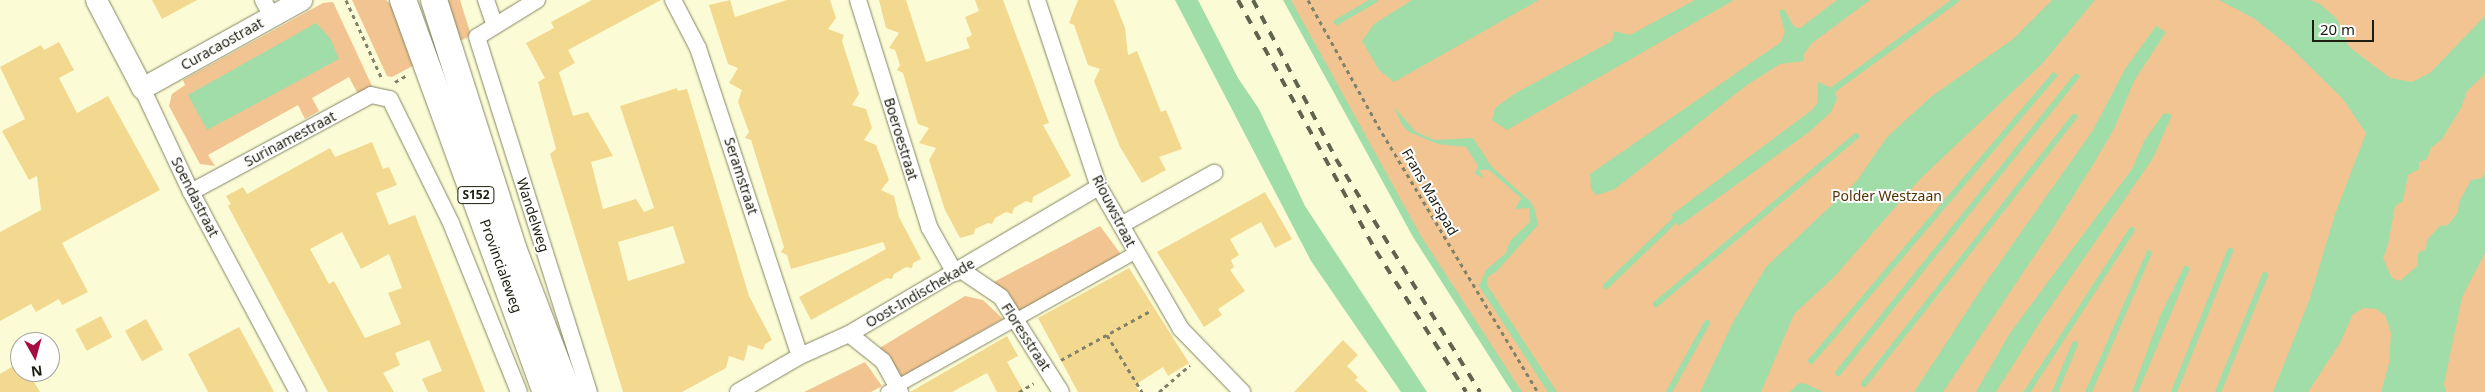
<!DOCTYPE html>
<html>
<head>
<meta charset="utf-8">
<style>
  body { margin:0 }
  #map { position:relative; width:2485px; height:392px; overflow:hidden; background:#fbfcd6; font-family:"Noto Sans",sans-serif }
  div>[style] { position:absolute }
  .green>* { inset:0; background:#f1c491 }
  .water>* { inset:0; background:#a0dda9 }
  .stream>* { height:6px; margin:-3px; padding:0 3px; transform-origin:3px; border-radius:3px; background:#a0dda9 }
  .building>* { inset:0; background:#f3d88f; transform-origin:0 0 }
  .path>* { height:3px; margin-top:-1.5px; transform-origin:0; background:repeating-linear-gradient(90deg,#818269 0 4px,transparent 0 8px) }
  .roads { filter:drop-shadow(0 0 1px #848563) drop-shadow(0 0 1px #848563) }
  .pedestrian>* { height:12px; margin:-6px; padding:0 6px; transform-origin:6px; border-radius:6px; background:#fff }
  .minor>* { height:16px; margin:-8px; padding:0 8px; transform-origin:8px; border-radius:8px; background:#fff }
  .tertiary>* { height:21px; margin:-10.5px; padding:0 10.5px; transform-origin:10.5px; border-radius:10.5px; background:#fff }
  .primary>* { height:26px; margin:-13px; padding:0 13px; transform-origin:13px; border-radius:13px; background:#fff }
  .rail>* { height:4px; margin-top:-2px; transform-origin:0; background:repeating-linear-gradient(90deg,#62634e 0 9px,transparent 0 18px) }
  span { translate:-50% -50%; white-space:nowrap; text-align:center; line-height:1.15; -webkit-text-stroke:4px #fff; paint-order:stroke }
  .shield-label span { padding:1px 4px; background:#fff; border:1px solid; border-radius:4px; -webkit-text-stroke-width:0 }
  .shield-label { font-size:12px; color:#1d1e10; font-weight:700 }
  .street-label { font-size:14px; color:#1d1e10 }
  .park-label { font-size:14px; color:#533100 }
  .north { position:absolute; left:10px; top:332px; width:50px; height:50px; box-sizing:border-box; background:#fff; border:1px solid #a5a59f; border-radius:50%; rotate:173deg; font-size:14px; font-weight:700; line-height:20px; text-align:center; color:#1d1e10 }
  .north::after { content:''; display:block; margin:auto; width:18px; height:22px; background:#a50d42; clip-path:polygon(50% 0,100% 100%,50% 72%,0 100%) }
  .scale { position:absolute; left:2312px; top:20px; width:62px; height:22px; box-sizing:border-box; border:2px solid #1d1e10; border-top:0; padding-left:6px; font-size:15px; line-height:18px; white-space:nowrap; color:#1d1e10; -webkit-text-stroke:4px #fff; paint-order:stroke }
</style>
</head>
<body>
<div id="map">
  <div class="green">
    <div style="clip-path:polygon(352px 0,386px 0,396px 9px,418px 63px,392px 77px,387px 76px)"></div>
    <div style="clip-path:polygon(441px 0,460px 0,470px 32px,468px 37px,456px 43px)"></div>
    <div style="clip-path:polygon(1290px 0,2485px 0,2485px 392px,1518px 392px,1471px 323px,1352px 121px)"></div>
    <div style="clip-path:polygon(333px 2px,373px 88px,359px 96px,349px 77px,312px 98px,319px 111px,305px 119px,298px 105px,208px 155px,215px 166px,200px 164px,169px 106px,172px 94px,185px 85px,183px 80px,323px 3px)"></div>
    <div style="clip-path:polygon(1100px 226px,1120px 253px,1116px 260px,1020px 313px,992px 283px)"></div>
    <div style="clip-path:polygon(965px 296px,983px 300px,1003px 319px,900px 378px,878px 349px)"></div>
    <div style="clip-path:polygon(865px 362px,882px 386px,871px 392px,804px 392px)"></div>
  </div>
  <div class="water">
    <div style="clip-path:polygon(1175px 0,1198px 0,1238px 78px,1259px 109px,1305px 206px,1427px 392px,1401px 392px,1311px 261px)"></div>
    <div style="clip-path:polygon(1283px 0,1291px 0,1421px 236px,1522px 392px,1512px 392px,1413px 237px)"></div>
    <div style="clip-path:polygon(1412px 0,1539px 0,1394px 82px,1379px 70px,1362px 41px,1374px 24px)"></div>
    <div style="clip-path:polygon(1695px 0,1734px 0,1507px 130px,1492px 120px,1495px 108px,1514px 94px,1612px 41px,1614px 31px,1630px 35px)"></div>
    <div style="clip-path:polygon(1837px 0,1870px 0,1812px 43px,1803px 55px,1804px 61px,1780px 64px,1747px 85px,1615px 189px,1597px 195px,1591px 189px,1590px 174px,1781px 42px,1785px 32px,1779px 11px,1784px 9px,1794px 27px,1800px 28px)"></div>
    <div style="clip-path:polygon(2052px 0,2095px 0,2042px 64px,1921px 178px,1834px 277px,1794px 314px,1761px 392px,1700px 392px,1733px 322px,1766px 267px,1856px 182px,1887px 137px,1932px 96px,2013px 39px)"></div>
    <div style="clip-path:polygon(2219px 0,2310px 0,2320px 4px,2337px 19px,2348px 45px,2353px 50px,2390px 78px,2412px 82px,2430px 73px,2485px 16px,2485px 74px,2467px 91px,2461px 108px,2442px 139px,2431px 148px,2427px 159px,2419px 162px,2419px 169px,2408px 175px,2403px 201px,2395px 206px,2388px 245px,2383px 258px,2392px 278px,2400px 281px,2417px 266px,2418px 253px,2426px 249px,2427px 240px,2440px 226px,2448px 225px,2458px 212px,2459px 202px,2471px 180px,2482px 178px,2485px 172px,2485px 253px,2462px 297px,2444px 384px,2446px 392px,2381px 392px,2389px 363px,2391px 333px,2385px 315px,2376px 309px,2364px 308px,2353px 314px,2340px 343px,2308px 392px,2273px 392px,2310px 298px,2334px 217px,2366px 133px,2342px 98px,2292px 49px,2255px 19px)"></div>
    <div style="clip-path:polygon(316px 23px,330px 38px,339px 59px,207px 130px,188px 95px)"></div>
    <div style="clip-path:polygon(2156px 26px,2166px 32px,2134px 81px,2114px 129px,2094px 163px,2055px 225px,1943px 392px,1914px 392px,1986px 282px,2093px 130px,2125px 69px)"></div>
    <div style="clip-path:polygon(1818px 82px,1834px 89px,1837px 99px,1831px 112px,1809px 132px,1679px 226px,1671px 215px,1812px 110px,1817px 103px)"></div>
    <div style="clip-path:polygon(1394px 107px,1416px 132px,1435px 140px,1473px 138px,1492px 167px,1530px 201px,1535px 210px,1538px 225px,1497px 271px,1488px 277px,1487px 285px,1557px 392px,1548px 392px,1479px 286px,1486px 270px,1506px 253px,1510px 241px,1530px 222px,1529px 208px,1515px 209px,1521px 198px,1489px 170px,1479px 170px,1484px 178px,1475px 174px,1478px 166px,1466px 147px,1438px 144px,1409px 132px,1402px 125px)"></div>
    <div style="clip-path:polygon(2164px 113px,2172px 115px,2153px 158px,2042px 319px,1996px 392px,1976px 392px,2010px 333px,2132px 169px,2144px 141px)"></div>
    <div style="clip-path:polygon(2148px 249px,2152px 253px,2092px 392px,2085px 392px)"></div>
    <div style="clip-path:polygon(2185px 265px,2190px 268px,2152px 359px,2138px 392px,2132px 392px,2160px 316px)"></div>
    <div style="clip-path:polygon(1799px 383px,1806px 384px,1823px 392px,1790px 392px)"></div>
  </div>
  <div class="stream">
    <div style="left:1337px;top:22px;width:44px;rotate:-30.1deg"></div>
    <div style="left:1834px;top:89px;width:151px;rotate:-36.1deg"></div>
    <div style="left:1606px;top:286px;width:95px;rotate:-43.7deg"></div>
    <div style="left:1656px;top:304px;width:261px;rotate:-40deg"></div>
    <div style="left:1811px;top:361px;width:375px;rotate:-49.6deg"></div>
    <div style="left:1838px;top:373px;width:380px;rotate:-51.2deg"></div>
    <div style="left:1864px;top:384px;width:340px;rotate:-51.8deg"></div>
    <div style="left:1669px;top:392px;width:79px;rotate:-61.2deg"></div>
    <div style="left:2027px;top:392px;width:193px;rotate:-57.1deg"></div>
    <div style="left:2055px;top:392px;width:52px;rotate:-67.4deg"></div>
    <div style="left:2174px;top:392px;width:152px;rotate:-68.3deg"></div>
    <div style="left:2218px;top:392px;width:126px;rotate:-68.1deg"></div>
  </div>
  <div class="building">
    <div style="clip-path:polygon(152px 0,197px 0,162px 19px)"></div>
    <div style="clip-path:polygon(evenodd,592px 0,661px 0,568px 50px,575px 63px,559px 72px,573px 116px,588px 112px,613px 156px,591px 162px,603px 209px,636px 199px,644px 212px,654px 208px,620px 106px,677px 88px,678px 91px,687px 89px,749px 296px,772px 340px,765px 344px,763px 350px,748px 345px,744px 361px,729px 356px,726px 368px,682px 392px,623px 392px,550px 154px,556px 149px,538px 82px,545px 78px,526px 43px,554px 28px,551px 22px,592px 0,673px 226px,685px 263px,628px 281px,618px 242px,673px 226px)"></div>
    <div style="clip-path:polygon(730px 0,735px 17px,787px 0,830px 0,836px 18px,828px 29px,844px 35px,842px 41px,859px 94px,852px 105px,866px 109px,872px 128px,864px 140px,876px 145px,889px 180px,881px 190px,894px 196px,899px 217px,921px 259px,913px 263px,912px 268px,906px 267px,894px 274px,892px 279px,887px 278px,811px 320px,799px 297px,886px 249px,883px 242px,791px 269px,787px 255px,781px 252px,784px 247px,751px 140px,745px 138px,749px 132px,738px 102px,742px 90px,729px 83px,738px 68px,728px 64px,709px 5px)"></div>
    <div style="clip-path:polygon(879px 0,906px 0,926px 62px,970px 48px,966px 38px,972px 35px,965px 17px,979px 11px,975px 0,1003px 0,1049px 123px,1043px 125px,1071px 176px,1033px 197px,1032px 203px,1026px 201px,1014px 208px,1012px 214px,1006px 212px,995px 218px,992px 224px,988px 223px,975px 229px,974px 234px,960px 238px,945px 210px,929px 160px,936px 148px,919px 143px,929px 128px,918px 124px,903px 73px,897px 70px,900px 65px,895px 50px,889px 48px,899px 33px,886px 28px)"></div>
    <div style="clip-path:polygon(1078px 0,1114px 0,1125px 28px,1128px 55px,1137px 51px,1161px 112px,1166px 110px,1182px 149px,1159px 157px,1166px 170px,1142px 183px,1120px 147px,1094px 81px,1100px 69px,1088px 65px,1074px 25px,1069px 23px)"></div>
    <div style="clip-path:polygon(59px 42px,74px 70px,59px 78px,77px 113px,108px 96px,160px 190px,62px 243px,88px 292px,62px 305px,59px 299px,36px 312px,31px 304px,0 321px,0 232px,41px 210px,37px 176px,29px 180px,2px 131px,25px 119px,0 67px,41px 45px,44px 50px)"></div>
    <div style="clip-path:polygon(evenodd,372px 142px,383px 169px,389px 167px,397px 185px,376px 193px,389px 225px,415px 215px,485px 392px,428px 392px,422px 379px,442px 371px,429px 340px,395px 353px,400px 365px,383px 373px,394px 392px,328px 392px,228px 206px,231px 204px,226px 196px,243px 187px,247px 194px,330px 148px,335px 157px,372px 142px,342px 232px,361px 269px,389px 254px,402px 288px,388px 293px,401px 324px,365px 338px,334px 281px,329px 284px,310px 249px,342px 232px)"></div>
    <div style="clip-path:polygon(1265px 192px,1292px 239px,1275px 248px,1261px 222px,1230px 239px,1239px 255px,1231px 260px,1234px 267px,1230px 270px,1245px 291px,1218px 309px,1222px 315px,1204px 327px,1157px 252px)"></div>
    <div style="clip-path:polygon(1129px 268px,1189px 363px,1168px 376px,1163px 367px,1135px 385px,1140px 392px,1078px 392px,1038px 318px)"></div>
    <div style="left:101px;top:316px;width:24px;height:29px;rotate:62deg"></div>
    <div style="left:146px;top:319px;width:35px;height:24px;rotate:61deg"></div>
    <div style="clip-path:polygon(239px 327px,262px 369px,274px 392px,208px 392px,188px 354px)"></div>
    <div style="clip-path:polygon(1007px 336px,1018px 356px,1007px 362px,1024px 392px,997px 392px,987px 373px,952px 392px,910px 392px)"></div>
    <div style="clip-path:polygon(1343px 340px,1358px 355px,1347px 366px,1358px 377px,1355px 380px,1368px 392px,1294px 392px)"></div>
    <div style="clip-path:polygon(20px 362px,20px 372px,28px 372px,40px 392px,0 392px,0 374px)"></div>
  </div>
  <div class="path">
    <div style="left:346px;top:0;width:87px;rotate:65.5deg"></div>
    <div style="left:1308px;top:0;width:144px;rotate:60.9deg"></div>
    <div style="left:1378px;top:126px;width:310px;rotate:59deg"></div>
    <div style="left:395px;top:82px;width:14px;rotate:-30deg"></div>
    <div style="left:1107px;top:335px;width:67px;rotate:58.4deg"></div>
    <div style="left:1061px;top:360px;width:102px;rotate:-28.8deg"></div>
    <div style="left:1019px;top:392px;width:17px;rotate:-31deg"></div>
    <div style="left:1159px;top:392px;width:41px;rotate:-41.1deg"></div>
  </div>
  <div class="roads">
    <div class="pedestrian">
      <div style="left:887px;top:392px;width:284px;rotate:-29.3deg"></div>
    </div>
    <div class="minor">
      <div style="left:263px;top:0;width:18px;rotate:61deg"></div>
      <div style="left:486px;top:0;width:24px;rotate:71deg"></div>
      <div style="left:537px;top:0;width:70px;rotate:148.3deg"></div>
      <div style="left:477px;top:37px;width:372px;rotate:72.5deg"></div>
      <div style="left:673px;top:0;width:54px;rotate:62.5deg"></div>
      <div style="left:698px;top:48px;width:324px;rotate:71.7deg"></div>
      <div style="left:858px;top:0;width:238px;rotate:72.6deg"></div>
      <div style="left:929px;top:227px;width:53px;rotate:60.5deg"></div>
      <div style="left:1037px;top:0;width:197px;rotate:71.7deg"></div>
      <div style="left:1099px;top:187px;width:164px;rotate:60deg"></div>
      <div style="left:1181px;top:329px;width:88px;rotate:45.9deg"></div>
      <div style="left:142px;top:88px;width:115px;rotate:64.8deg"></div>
      <div style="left:191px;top:192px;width:227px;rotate:61.9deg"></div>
      <div style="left:191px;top:192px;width:204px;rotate:-28.3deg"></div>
      <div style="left:371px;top:95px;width:19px;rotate:12deg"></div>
      <div style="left:390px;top:99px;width:138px;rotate:63.8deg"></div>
      <div style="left:451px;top:223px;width:182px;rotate:68.1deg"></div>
      <div style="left:1121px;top:225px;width:107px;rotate:-29.2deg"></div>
      <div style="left:961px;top:270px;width:48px;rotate:34deg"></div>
      <div style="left:1001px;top:297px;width:112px;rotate:57.7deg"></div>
      <div style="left:849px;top:334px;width:43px;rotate:38.5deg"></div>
      <div style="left:883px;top:361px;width:35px;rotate:61deg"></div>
      <div style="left:738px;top:392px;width:72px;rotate:-30.1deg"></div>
      <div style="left:800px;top:356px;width:54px;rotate:-24.2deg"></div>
      <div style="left:849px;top:334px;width:290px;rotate:-30.5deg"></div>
    </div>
    <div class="tertiary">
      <div style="left:96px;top:0;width:99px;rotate:62.4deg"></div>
      <div style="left:142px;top:88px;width:182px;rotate:-29deg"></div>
    </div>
    <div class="primary">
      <div style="left:403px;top:0;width:417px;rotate:70deg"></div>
      <div style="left:434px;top:0;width:260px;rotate:72.3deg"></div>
      <div style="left:513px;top:248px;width:154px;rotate:69.1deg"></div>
    </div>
  </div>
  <div class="rail">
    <div style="left:1238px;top:0;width:286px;rotate:61.2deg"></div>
    <div style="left:1376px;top:251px;width:167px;rotate:57.4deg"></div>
    <div style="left:1253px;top:0;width:179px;rotate:62.4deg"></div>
    <div style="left:1336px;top:159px;width:274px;rotate:58.3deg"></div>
  </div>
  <div class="shield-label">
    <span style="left:476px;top:195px">S152</span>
  </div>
  <div class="street-label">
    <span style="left:222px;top:44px;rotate:-29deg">Curacaostraat</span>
    <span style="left:290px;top:139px;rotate:-28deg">Surinamestraat</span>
    <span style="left:901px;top:139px;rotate:73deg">Boeroestraat</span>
    <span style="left:741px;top:176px;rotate:72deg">Seramstraat</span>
    <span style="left:1430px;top:192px;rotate:60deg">Frans Marspad</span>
    <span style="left:195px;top:197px;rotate:63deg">Soendastraat</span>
    <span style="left:1114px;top:211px;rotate:63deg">Riouwstraat</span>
    <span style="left:533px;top:215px;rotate:72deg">Wandelweg</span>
    <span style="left:501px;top:266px;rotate:70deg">Provincialeweg</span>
    <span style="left:920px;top:293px;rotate:-30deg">Oost-Indischekade</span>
    <span style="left:1026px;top:337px;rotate:57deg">Floresstraat</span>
  </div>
  <div class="park-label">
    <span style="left:1887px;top:196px">Polder Westzaan</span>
  </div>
  <div class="north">N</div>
  <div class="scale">20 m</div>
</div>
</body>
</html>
